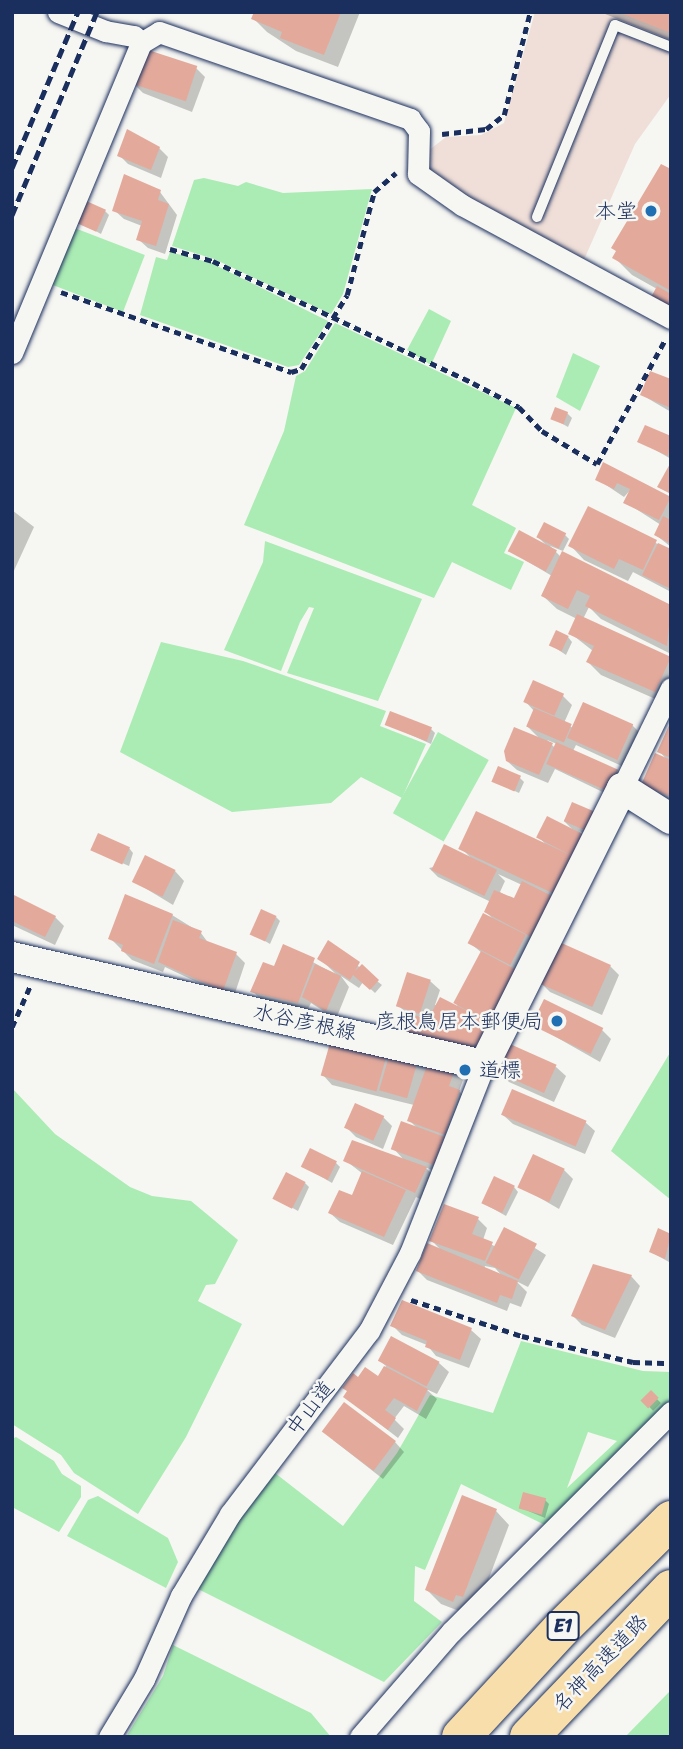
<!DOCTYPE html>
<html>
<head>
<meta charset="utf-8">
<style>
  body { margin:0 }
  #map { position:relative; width:683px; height:1749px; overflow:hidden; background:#f6f6f2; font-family:Sriracha,"Klee One",sans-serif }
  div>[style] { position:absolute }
  .built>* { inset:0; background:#f0dfd8 }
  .green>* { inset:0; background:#abecb4; transform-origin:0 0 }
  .shadow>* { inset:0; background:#0003; transform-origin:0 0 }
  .building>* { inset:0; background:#e3aa9c; transform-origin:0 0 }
  .path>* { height:4.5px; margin-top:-2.25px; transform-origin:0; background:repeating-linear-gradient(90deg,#1b2f5e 0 7px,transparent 0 12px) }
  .roads { filter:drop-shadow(0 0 2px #1b2f5e) drop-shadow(0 0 2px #1b2f5e) }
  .service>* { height:10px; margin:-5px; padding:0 5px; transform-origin:5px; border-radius:5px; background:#f6f6f2 }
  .minor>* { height:21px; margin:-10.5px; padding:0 10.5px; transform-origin:10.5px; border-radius:10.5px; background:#f6f6f2 }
  .secondary>* { height:30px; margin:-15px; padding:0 15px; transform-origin:15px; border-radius:15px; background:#f6f6f2 }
  .motorway>* { height:38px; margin:-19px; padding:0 19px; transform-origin:19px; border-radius:19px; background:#f8deab }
  .rail>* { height:5px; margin-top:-2.5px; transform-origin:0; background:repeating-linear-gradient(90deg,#1b2f5e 0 10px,transparent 0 15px) }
  .dots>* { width:19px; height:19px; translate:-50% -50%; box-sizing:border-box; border:4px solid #f6f6f2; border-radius:50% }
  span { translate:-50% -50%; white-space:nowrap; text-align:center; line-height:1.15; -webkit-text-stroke:5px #f6f6f2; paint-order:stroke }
  .shield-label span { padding:2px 5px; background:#f6f6f2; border:2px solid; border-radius:5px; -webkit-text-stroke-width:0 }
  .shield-label { font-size:19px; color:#1b2f5e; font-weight:700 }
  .poi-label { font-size:21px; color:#1b2f5e }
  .right { translate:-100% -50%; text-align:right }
  .left { translate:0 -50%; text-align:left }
  .street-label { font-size:21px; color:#1b2f5e }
  .frame { position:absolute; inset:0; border:14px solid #1b2f5e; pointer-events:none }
</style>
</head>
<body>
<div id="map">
  <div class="built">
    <div style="clip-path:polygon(535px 12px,671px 12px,671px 94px,635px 144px,583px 262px,464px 196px,425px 169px,424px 154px,446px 137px,481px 135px,504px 123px)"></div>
  </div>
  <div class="green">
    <div style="clip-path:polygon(204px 178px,238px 186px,246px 182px,283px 193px,372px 189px,343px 294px,331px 314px,214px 259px,172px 246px,194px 180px)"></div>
    <div style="left:72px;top:227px;width:78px;height:61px;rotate:21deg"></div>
    <div style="clip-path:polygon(170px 252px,211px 263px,328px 321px,299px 365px,288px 367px,140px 315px,156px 257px,167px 260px)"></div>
    <div style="clip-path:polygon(429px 309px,451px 321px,431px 365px,407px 350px)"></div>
    <div style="clip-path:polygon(335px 323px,516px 408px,472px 505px,516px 528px,504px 553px,524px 562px,511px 590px,452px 562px,434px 598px,244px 525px,284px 431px,296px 376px,305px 371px)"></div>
    <div style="clip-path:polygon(573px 353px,600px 366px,580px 411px,556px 397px)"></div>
    <div style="clip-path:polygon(265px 541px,422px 599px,378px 701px,287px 673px,314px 608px,309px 607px,300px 622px,281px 671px,224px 650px,263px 562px)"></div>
    <div style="clip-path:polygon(161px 642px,243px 661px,386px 711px,380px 726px,426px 744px,402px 798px,361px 777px,331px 803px,232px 812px,120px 752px)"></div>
    <div style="left:438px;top:732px;width:58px;height:93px;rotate:29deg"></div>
    <div style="clip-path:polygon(671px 1051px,671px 1200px,611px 1151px)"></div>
    <div style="clip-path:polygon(12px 1088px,55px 1134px,130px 1187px,152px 1196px,191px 1201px,238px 1240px,215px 1284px,206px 1285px,198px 1301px,242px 1324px,186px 1437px,138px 1514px,74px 1473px,61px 1455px,12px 1424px)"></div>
    <div style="clip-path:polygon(evenodd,521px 1341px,643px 1371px,671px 1372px,671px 1404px,545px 1525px,461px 1484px,425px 1570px,415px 1566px,414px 1601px,442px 1622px,384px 1682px,196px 1588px,231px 1529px,275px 1473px,343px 1526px,397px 1453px,430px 1395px,493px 1413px,521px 1341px,588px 1432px,617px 1441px,567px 1488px,588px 1432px)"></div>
    <div style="clip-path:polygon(16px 1437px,54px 1461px,62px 1474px,81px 1486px,81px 1497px,59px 1532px,12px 1507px,12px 1439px)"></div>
    <div style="clip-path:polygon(98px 1496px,168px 1538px,178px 1562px,166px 1588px,67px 1536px,88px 1500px)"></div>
    <div style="clip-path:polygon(173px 1645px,311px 1713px,331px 1737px,126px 1737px,163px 1676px)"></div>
    <div style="clip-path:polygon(671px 1690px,671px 1737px,625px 1737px)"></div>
  </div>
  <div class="shadow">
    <div style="clip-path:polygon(256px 12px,360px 12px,338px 67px,296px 51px,267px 32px,253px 18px)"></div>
    <div style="clip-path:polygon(600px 12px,671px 12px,671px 40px)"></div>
    <div style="clip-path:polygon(196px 68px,205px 77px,192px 112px,143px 93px,134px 84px)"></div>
    <div style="clip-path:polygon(159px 148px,168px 157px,161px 178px,128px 164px,119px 155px)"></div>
    <div style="clip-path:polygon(671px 171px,671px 313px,657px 289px,632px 275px,614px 257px)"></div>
    <div style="clip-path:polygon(160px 192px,177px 215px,165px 254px,148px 248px,138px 239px,142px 226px,124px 219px,114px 210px)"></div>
    <div style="clip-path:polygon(105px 211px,109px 215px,101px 234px,77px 221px)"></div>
    <div style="clip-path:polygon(671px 381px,671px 412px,642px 395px)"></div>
    <div style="clip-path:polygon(567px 413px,572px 418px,568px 427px,552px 418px)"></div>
    <div style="clip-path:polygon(646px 427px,671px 438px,671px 459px,640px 441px)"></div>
    <div style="clip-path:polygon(604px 464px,671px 499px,671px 547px,656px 535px,661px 525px,625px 502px,633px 487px,624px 497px,597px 479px)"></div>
    <div style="clip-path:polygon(589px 508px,671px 551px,671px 592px,633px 572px,628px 581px,584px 560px,571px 546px)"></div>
    <div style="clip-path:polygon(12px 510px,34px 527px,12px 575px)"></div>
    <div style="clip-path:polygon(565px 535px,569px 539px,563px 551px,550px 546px,561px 557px,671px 607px,671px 654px,601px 619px,589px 607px,583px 619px,671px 659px,669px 705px,601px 675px,588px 662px,593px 651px,570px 633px,577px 619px,557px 609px,543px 596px,552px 576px,510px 551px,548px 547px,539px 538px)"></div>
    <div style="clip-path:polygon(568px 637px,572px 642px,566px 655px,551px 645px)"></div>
    <div style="clip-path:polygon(evenodd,563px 696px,572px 705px,564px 723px,573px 728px,632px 725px,641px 734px,626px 768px,576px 745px,573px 751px,617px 772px,626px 781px,617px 799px,555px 769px,548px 783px,517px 770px,507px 761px,542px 741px,527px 726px,534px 711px,525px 701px,563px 696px,547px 740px,557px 744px,555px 748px,547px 740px)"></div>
    <div style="clip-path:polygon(387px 724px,431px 729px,435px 733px,431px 744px)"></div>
    <div style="clip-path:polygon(671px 726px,671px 802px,643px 784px,668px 761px,659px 751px)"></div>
    <div style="clip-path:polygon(520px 778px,524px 782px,519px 793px,496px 782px)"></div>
    <div style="clip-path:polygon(evenodd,573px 804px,590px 836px,579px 831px,593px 845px,499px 1034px,409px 1016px,400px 1007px,430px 981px,440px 990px,435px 1005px,456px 1008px,482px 953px,470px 943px,494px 920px,486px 912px,491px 902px,438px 877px,429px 868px,472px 859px,461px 848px,547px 846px,538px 836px,573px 830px,564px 821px,573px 804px,498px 874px,522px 885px,515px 901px,500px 892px,505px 881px,498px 874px)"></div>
    <div style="clip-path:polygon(129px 848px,133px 853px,129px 866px,92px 850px)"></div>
    <div style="clip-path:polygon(175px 871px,184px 881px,173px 905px,135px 882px)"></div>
    <div style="clip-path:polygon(12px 897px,55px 917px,64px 926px,55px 945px,12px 925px)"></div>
    <div style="clip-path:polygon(172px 915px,201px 933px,209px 944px,236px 954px,245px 963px,233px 999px,165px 967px,163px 972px,132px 960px,110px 938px)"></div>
    <div style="clip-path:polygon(276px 917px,280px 921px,270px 944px,253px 934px)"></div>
    <div style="clip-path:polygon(329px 943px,382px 985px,375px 993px,363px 982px,359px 988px,341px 976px,349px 987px,336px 1019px,311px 1003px,307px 1011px,262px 1000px,252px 991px,275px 968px,284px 946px,338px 976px,319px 958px)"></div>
    <div style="clip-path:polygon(610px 966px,619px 975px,602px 1015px,550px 992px,541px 983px)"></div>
    <div style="clip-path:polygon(533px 1024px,602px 1030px,611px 1039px,600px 1062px)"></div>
    <div style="clip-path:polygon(333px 1038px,454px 1071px,463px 1080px,459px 1091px,469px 1101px,443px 1175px,425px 1167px,435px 1177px,424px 1201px,416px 1197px,393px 1245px,340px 1222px,330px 1213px,352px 1198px,363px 1174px,345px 1160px,405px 1161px,393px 1148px,418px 1129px,409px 1120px,414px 1105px,332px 1085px,323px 1075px)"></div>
    <div style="clip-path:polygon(556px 1067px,566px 1076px,554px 1102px,509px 1082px,500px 1073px)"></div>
    <div style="clip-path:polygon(503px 1115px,585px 1122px,595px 1131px,585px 1154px,513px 1124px)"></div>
    <div style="clip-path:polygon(383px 1117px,392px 1126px,383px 1149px,356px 1137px,347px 1128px)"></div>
    <div style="clip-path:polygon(336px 1163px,340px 1167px,332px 1183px,303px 1166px)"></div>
    <div style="clip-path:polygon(564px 1170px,573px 1179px,559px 1209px,521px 1187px)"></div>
    <div style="clip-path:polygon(305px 1183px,309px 1187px,298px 1211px,275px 1198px)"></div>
    <div style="clip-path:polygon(514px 1187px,518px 1192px,506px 1216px,483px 1203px)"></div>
    <div style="clip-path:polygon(evenodd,478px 1219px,487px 1228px,483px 1240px,496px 1247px,505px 1229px,546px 1255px,528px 1287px,516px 1281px,527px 1292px,521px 1307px,510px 1303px,507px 1311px,427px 1280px,418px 1271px,442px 1251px,431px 1240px,478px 1219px,485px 1266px,495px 1268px,503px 1277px,484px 1269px,485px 1266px)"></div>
    <div style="clip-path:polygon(659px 1231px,671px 1235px,669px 1262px,651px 1252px)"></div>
    <div style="clip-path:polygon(631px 1276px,640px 1286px,615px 1338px,582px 1325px,573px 1316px)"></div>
    <div style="clip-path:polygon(403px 1302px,471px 1330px,481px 1339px,469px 1368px,436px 1356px,427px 1345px,402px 1335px,393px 1326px)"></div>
    <div style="clip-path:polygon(380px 1361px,439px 1363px,449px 1372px,437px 1394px,426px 1389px,437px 1399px,426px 1419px,404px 1406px,394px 1419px,404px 1429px,398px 1438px,345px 1397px,358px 1380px,378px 1379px,386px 1366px)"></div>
    <div style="left:651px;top:1393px;width:14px;height:11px;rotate:45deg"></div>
    <div style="clip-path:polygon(333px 1440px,395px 1442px,404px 1452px,383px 1479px)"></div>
    <div style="clip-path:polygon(545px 1500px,549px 1504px,545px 1518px,521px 1508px)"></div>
    <div style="clip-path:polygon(496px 1511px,509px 1525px,477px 1610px,467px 1614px,441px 1604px,427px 1590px)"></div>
  </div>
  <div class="building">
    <div style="clip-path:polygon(254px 12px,341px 12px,324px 55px,280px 38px,282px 32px,251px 19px)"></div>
    <div style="clip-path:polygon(618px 12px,671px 12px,671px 33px)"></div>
    <div style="left:145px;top:49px;width:55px;height:37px;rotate:18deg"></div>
    <div style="clip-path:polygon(127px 129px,160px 147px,151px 170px,117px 156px)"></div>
    <div style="clip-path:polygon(661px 164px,671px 169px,671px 291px,612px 258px,616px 251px,611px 248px)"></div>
    <div style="clip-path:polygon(124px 174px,161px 190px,158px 200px,169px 204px,156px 246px,136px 240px,142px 221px,112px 211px)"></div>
    <div style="left:84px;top:200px;width:24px;height:24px;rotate:24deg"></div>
    <div style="clip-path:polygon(657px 286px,671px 294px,671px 313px,649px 301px)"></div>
    <div style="clip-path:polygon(650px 371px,671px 379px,671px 408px,640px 395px)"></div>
    <div style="left:555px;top:407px;width:14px;height:13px;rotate:21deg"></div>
    <div style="clip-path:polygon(645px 425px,671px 436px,668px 456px,637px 442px)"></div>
    <div style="clip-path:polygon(603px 462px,671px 497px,659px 520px,623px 503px,630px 489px,617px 483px,614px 489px,595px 480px)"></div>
    <div style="clip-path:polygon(671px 462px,671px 494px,657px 487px)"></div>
    <div style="clip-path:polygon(588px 506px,657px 540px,643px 570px,619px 559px,614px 569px,568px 546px)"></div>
    <div style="clip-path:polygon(663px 516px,671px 520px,671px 544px,654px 535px)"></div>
    <div style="left:544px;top:522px;width:25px;height:17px;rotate:27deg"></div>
    <div style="left:519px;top:530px;width:43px;height:24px;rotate:28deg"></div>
    <div style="clip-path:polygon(658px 543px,671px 549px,671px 589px,642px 575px)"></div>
    <div style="clip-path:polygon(562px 551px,671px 605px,667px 646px,585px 606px,590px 596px,577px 590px,568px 609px,541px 596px)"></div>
    <div style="clip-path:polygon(577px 614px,671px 657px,655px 692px,586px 662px,594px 646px,568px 634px)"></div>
    <div style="left:556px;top:630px;width:14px;height:17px;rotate:25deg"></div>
    <div style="left:533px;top:680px;width:34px;height:24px;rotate:24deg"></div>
    <div style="left:583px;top:702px;width:55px;height:39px;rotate:24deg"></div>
    <div style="left:534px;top:708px;width:41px;height:20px;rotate:23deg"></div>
    <div style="left:390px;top:711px;width:45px;height:15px;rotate:21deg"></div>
    <div style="clip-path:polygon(671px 721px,671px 758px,657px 752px)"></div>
    <div style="clip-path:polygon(514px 727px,553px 743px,539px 775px,506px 761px,504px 751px)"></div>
    <div style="left:556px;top:742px;width:68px;height:24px;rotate:24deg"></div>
    <div style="clip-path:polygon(655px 753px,671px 760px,669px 796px,641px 785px)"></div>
    <div style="left:498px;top:766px;width:25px;height:17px;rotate:23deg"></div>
    <div style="left:572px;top:802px;width:25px;height:21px;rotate:23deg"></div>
    <div style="left:476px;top:811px;width:110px;height:42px;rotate:25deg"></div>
    <div style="left:547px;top:816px;width:42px;height:24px;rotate:27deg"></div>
    <div style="left:98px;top:833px;width:35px;height:19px;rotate:24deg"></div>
    <div style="left:444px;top:844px;width:59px;height:29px;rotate:26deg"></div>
    <div style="left:145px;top:855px;width:34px;height:30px;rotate:26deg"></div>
    <div style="clip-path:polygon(522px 881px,556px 898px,535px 939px,484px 912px,494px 890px,514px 898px)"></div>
    <div style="clip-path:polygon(12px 894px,56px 916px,45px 937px,12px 921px)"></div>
    <div style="clip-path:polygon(125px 894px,173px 914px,154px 964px,121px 951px,123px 945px,108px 939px)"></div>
    <div style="left:261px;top:909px;width:17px;height:28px;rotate:24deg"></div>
    <div style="left:483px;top:913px;width:48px;height:34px;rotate:27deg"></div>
    <div style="clip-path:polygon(173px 920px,202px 931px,199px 938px,237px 952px,223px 991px,158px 962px)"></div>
    <div style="clip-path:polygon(328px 940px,360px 962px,355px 971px,362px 964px,379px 980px,370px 990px,353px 975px,350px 980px,317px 959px)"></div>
    <div style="left:557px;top:941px;width:59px;height:46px;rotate:24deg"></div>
    <div style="clip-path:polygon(283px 944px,315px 958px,298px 1003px,250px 992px,263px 962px,274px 966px)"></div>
    <div style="left:481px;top:951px;width:40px;height:59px;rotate:28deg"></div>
    <div style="clip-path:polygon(315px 964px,341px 976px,326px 1011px,302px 997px)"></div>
    <div style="left:407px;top:972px;width:25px;height:36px;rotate:18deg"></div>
    <div style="clip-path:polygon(440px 997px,491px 1023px,478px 1051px,405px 1035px,410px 1014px,428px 1019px)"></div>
    <div style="left:544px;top:999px;width:66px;height:29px;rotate:26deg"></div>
    <div style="left:332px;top:1036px;width:58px;height:41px;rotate:16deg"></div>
    <div style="left:510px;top:1044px;width:51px;height:31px;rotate:24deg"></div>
    <div style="left:391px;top:1049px;width:29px;height:43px;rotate:16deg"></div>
    <div style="clip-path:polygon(429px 1060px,455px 1069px,449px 1086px,460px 1090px,445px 1135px,407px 1121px)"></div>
    <div style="left:512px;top:1089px;width:81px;height:28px;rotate:23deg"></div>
    <div style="left:355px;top:1103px;width:32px;height:27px;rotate:24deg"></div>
    <div style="left:401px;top:1121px;width:46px;height:30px;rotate:20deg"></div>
    <div style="clip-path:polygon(352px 1140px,427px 1167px,415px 1193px,343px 1161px)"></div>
    <div style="left:310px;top:1148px;width:30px;height:21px;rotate:26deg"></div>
    <div style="left:533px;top:1154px;width:35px;height:37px;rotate:25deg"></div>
    <div style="clip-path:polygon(362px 1171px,406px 1190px,384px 1237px,328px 1213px,339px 1190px,352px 1195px)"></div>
    <div style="left:286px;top:1172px;width:22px;height:30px;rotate:27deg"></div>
    <div style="left:494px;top:1176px;width:23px;height:30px;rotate:25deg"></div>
    <div style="clip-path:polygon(444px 1204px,479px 1217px,472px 1234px,493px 1242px,485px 1261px,429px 1241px)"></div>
    <div style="left:504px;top:1227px;width:37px;height:40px;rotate:27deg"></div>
    <div style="clip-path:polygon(658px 1228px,671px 1234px,665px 1259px,649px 1252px)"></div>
    <div style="clip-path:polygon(427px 1243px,518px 1281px,512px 1299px,500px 1295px,497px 1303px,416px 1271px)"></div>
    <div style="clip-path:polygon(593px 1264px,632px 1275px,605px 1330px,571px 1316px)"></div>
    <div style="clip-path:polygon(402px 1300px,472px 1328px,460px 1360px,425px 1347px,427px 1341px,390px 1326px)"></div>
    <div style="left:391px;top:1336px;width:55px;height:28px;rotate:28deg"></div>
    <div style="clip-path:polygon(384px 1366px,428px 1389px,417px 1411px,394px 1398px,385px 1410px,396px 1418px,388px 1430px,343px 1397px,347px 1391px,342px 1388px,353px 1373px,358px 1377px,365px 1367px,378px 1376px)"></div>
    <div style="left:651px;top:1390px;width:11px;height:15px;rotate:45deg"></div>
    <div style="left:344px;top:1402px;width:65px;height:37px;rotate:37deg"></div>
    <div style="left:523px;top:1492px;width:24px;height:17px;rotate:15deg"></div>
    <div style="clip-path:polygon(462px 1495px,497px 1509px,463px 1597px,456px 1595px,453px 1602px,425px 1590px)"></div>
  </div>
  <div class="path">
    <div style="left:442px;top:134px;width:44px;rotate:-6.5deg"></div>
    <div style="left:486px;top:129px;width:23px;rotate:-38deg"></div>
    <div style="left:504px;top:115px;width:106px;rotate:-75.8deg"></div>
    <div style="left:170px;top:249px;width:45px;rotate:15.6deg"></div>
    <div style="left:213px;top:261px;width:287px;rotate:25.1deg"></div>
    <div style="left:473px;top:383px;width:52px;rotate:27.6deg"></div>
    <div style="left:519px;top:407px;width:33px;rotate:46deg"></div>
    <div style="left:542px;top:431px;width:64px;rotate:31deg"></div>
    <div style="left:597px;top:464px;width:141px;rotate:-61.3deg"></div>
    <div style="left:61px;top:292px;width:244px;rotate:19.2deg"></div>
    <div style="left:291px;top:372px;width:10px;rotate:-17deg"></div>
    <div style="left:301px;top:369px;width:87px;rotate:-58.1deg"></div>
    <div style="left:347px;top:295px;width:106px;rotate:-75.3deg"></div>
    <div style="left:374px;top:192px;width:29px;rotate:-41deg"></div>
    <div style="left:12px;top:1027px;width:45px;rotate:-66.3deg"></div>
    <div style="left:411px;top:1300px;width:117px;rotate:18deg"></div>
    <div style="left:522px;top:1336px;width:114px;rotate:13.2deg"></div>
    <div style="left:633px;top:1362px;width:38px;rotate:2deg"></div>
  </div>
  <div class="roads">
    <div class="service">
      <div style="left:537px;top:217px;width:207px;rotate:-67.9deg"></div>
      <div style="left:615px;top:25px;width:60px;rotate:21.4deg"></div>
    </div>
    <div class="minor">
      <div style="left:58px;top:12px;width:51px;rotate:22deg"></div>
      <div style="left:105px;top:31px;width:29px;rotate:10deg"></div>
      <div style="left:134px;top:36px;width:10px;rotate:45deg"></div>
      <div style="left:12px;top:353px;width:336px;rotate:-67.4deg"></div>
      <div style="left:141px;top:43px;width:21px;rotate:-31deg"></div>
      <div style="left:159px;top:32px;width:266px;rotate:19.1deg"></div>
      <div style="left:410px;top:119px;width:15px;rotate:53deg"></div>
      <div style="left:419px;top:131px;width:43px;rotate:91.3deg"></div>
      <div style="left:418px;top:174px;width:54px;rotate:35.2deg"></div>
      <div style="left:462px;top:205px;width:238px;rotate:28.4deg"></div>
      <div style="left:622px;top:788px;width:111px;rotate:-63.9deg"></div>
      <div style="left:109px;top:1737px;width:68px;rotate:-58.9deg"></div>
      <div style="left:144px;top:1679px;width:91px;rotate:-66deg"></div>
      <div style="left:181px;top:1596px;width:96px;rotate:-59.1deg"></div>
      <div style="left:230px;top:1514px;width:230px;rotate:-52.8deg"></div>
      <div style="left:369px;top:1331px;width:88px;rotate:-62.3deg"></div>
      <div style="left:410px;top:1253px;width:202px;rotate:-68.5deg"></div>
      <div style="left:360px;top:1737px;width:139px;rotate:-49.1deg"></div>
      <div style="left:451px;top:1632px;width:311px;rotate:-45deg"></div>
    </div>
    <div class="secondary">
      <div style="left:12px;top:957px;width:484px;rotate:12.9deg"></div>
      <div style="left:484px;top:1065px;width:309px;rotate:-63.5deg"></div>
      <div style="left:622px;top:788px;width:58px;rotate:32.3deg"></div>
    </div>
    <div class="motorway">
      <div style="left:461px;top:1737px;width:147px;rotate:-47.2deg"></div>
      <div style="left:561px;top:1629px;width:155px;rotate:-44.7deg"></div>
      <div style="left:529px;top:1737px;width:205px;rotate:-46.2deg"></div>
    </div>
  </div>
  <div class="rail">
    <div style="left:12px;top:168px;width:169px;rotate:-67.1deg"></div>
    <div style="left:12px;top:215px;width:220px;rotate:-67.3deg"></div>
  </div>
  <div class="dots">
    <div style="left:651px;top:211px;background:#1f6fb2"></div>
    <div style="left:557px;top:1021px;background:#1f6fb2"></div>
    <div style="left:465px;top:1070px;background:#1f6fb2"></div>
  </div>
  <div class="shield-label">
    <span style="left:563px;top:1626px">E1</span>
  </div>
  <div class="poi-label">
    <span class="right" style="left:637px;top:211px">本堂</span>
    <span class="right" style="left:543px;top:1021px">彦根鳥居本郵便局</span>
    <span class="left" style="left:479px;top:1070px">道標</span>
  </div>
  <div class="street-label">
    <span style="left:305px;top:1022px;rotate:12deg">水谷彦根線</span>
    <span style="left:310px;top:1408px;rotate:-52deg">中山道</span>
    <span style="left:600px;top:1663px;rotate:-46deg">名神高速道路</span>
  </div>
  <div class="frame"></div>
</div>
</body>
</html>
